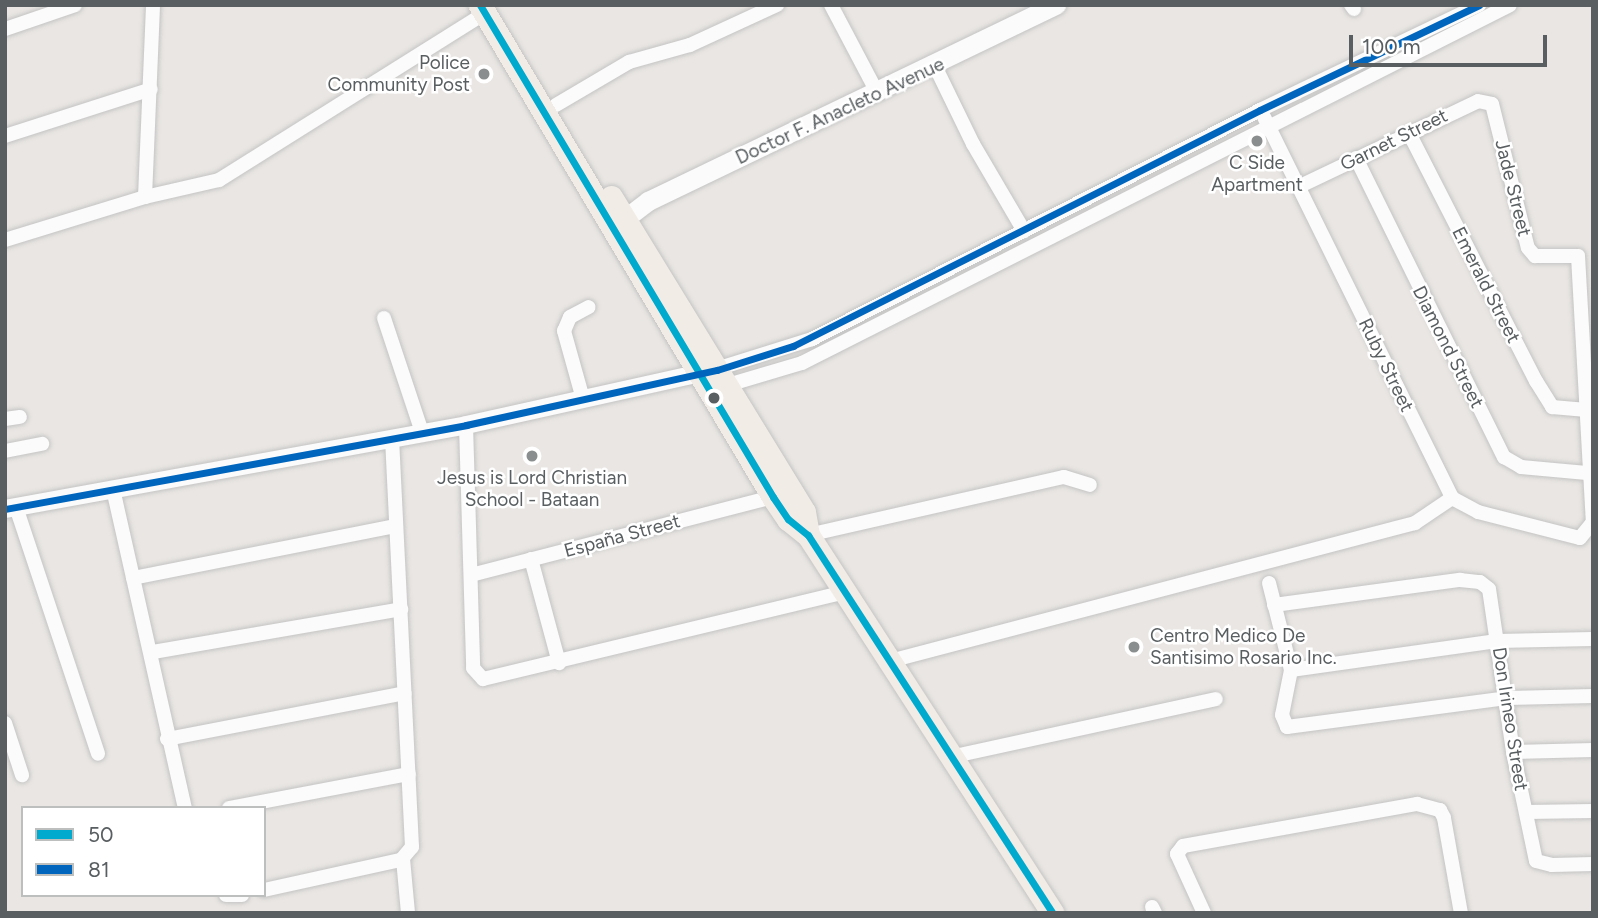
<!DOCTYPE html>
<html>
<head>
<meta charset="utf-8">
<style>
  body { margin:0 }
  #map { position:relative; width:1598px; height:918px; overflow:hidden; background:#e9e6e3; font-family:Figtree,sans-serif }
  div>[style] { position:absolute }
  .roads { filter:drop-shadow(0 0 2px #c4c4c4) drop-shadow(0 0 2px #c4c4c4) }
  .minor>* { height:14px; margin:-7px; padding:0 7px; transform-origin:7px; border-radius:7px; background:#fcfbfb }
  .tertiary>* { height:18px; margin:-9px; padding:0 9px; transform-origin:9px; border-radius:9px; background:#fcfbfb }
  .secondary>* { height:19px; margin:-9.5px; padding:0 9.5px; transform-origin:9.5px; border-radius:9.5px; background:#fcfbfb }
  .primary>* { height:23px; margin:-11.5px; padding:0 11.5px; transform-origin:11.5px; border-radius:11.5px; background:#f1ede6 }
  .bus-1>* { height:7px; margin:-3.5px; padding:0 3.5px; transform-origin:3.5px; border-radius:3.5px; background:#00a9ce }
  .bus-2>* { height:7px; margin:-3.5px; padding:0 3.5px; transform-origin:3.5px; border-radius:3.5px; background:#0065bd }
  .dots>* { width:19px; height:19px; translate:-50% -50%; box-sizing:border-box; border:4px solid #fff; border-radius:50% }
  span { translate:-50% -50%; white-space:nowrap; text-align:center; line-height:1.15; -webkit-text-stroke:5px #fff; paint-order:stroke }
  .poi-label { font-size:19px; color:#595e60 }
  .right { translate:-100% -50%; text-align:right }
  .left { translate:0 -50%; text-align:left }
  .street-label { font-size:19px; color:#595e60 }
  .frame { position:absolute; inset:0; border:7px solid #595e60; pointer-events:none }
  .legend { position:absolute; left:21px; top:806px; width:245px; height:91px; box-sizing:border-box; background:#fff; border:2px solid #bdbfbf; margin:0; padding:9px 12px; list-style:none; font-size:21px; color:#595e60 }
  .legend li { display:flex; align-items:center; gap:14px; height:35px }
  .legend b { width:35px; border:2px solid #bdbfbf }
  .scale { position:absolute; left:1349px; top:35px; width:198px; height:32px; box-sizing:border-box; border:4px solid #595e60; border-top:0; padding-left:9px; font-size:21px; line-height:24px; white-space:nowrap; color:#595e60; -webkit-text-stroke:5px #fff; paint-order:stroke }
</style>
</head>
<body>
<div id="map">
  <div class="roads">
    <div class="minor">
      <div style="left:831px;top:5px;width:101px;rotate:62.2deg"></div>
      <div style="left:1351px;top:5px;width:5px;rotate:53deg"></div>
      <div style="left:5px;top:29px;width:74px;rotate:-18.9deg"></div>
      <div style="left:935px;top:66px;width:87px;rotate:64deg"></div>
      <div style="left:973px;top:144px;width:101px;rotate:59.6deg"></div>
      <div style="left:556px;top:105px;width:85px;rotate:-30.5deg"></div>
      <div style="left:629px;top:62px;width:63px;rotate:-15.6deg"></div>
      <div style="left:690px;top:45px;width:96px;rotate:-24.7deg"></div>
      <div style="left:1264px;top:117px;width:425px;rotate:63.7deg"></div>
      <div style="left:1452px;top:498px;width:30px;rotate:28deg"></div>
      <div style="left:1478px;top:512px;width:105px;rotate:14.3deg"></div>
      <div style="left:1580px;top:538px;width:21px;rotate:-51deg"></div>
      <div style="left:1409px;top:133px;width:279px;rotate:62.9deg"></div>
      <div style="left:1536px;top:381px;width:31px;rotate:58deg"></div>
      <div style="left:1552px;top:407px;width:32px;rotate:5deg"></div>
      <div style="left:5px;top:136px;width:153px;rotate:-17.8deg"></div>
      <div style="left:1356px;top:158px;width:334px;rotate:63.7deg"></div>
      <div style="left:1504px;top:457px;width:20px;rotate:30deg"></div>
      <div style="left:1521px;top:467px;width:66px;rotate:5.2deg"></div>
      <div style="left:1298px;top:187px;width:199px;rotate:-25.5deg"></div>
      <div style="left:1478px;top:101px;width:14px;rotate:12deg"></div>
      <div style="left:1492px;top:104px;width:148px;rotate:76deg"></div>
      <div style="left:1528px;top:248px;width:11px;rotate:49deg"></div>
      <div style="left:1535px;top:256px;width:43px"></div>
      <div style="left:1578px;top:256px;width:266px;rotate:86.8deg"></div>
      <div style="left:145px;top:197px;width:192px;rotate:-87.6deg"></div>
      <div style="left:5px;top:240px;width:146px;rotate:-17.1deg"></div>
      <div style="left:145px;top:197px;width:76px;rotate:-12.9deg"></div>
      <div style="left:219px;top:180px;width:314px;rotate:-32.1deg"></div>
      <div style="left:384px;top:318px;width:120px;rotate:71.6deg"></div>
      <div style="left:710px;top:371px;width:107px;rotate:-17.4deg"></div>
      <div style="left:812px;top:339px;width:503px;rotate:-27.07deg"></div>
      <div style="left:1260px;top:110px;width:243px;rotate:-25.6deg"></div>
      <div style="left:721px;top:387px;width:84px;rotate:-16.5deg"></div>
      <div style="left:802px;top:363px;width:793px;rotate:-26.82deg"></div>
      <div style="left:583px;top:399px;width:71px;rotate:-105.6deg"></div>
      <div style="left:564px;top:331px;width:15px;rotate:-67deg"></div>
      <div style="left:570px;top:317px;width:21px;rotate:-28deg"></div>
      <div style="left:5px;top:419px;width:15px;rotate:-8deg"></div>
      <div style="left:466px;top:425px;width:243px;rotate:88.3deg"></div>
      <div style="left:473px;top:668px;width:15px;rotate:48deg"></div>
      <div style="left:483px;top:679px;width:372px;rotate:-13.5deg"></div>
      <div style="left:5px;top:451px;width:38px;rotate:-11deg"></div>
      <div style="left:113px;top:489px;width:327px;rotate:77.3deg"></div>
      <div style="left:16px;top:507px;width:260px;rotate:71.6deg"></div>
      <div style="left:808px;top:535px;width:262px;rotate:-12.8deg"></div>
      <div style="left:1064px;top:477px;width:27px;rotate:17deg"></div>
      <div style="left:531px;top:559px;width:108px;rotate:74.9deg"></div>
      <div style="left:471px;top:575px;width:312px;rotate:-14.5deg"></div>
      <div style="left:133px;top:578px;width:268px;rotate:-11.2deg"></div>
      <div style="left:1269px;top:583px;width:90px;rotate:75.8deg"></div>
      <div style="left:1291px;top:670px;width:46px;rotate:101.3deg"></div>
      <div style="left:1282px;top:715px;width:13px;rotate:67deg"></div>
      <div style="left:1287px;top:727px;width:223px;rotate:-7.5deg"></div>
      <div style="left:1508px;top:698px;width:85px;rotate:-1.3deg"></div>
      <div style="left:1274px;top:605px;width:188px;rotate:-7.7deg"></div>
      <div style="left:1460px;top:580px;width:20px;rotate:6deg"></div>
      <div style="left:1480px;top:582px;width:11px;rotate:38deg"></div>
      <div style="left:1489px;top:589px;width:165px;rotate:81.6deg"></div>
      <div style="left:1513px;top:752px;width:111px;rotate:78.1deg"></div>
      <div style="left:1536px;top:861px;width:16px;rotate:14deg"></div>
      <div style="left:1552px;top:865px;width:41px;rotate:-1.4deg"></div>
      <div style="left:153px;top:652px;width:252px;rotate:-9.8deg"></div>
      <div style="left:890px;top:661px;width:543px;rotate:-14.73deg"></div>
      <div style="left:1415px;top:523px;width:45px;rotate:-34deg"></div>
      <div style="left:1291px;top:670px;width:208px;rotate:-8deg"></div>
      <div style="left:1497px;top:641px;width:96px;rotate:-1.2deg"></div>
      <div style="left:5px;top:723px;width:55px;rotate:71.9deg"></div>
      <div style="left:167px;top:739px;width:242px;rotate:-10.9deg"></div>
      <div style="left:1513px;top:752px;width:80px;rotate:-1.4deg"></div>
      <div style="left:950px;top:757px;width:272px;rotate:-12.3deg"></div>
      <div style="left:229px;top:808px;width:183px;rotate:-10.7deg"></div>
      <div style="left:1526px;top:812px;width:67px;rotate:-0.9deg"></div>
      <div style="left:403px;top:859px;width:54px;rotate:84.7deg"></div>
      <div style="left:264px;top:890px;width:140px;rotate:-12.4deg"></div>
      <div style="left:401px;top:860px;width:17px;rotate:-50deg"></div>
      <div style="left:412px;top:847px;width:409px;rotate:-92.8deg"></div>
      <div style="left:226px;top:895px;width:16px"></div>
      <div style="left:1152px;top:907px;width:7px;rotate:63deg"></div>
      <div style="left:1204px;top:913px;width:65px;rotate:-114.6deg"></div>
      <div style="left:1177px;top:854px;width:10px;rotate:-53deg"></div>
      <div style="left:1183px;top:846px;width:238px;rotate:-10.2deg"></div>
      <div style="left:1417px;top:804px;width:24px;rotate:15deg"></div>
      <div style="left:1440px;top:810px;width:9px;rotate:63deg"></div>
      <div style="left:1444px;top:818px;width:97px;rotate:79.9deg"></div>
    </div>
    <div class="tertiary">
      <div style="left:5px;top:509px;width:469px;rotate:-10.3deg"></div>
      <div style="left:466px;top:425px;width:236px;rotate:-12.5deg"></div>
    </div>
    <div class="secondary">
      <div style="left:614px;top:227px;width:43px;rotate:-37.4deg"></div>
      <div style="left:648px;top:201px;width:453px;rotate:-25.7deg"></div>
    </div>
    <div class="primary">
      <div style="left:480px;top:5px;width:573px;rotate:59.22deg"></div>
      <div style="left:773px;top:497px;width:27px;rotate:56deg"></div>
      <div style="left:788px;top:519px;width:26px;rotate:39deg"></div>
      <div style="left:808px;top:535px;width:450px;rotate:57.1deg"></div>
      <div style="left:611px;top:197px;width:369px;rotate:58.5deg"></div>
      <div style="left:804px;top:512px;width:23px;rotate:80deg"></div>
    </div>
  </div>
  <div class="bus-1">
    <div style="left:480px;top:5px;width:573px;rotate:59.22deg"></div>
    <div style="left:773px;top:497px;width:27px;rotate:56deg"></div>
    <div style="left:788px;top:519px;width:26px;rotate:39deg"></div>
    <div style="left:808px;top:535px;width:450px;rotate:57.1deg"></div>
  </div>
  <div class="bus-2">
    <div style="left:5px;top:509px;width:469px;rotate:-10.3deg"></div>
    <div style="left:466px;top:425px;width:257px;rotate:-12.4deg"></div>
    <div style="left:717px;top:370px;width:80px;rotate:-17.5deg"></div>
    <div style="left:793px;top:346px;width:523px;rotate:-26.81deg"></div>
    <div style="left:1260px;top:110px;width:243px;rotate:-25.6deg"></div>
  </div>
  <div class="dots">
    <div style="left:484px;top:74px;background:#8b8e8e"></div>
    <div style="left:1257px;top:141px;background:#8b8e8e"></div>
    <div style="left:714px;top:398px;background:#595e60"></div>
    <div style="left:532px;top:456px;background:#8b8e8e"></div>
    <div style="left:1134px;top:647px;background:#8b8e8e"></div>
  </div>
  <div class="poi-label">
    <span class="right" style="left:470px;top:74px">Police<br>Community Post</span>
    <span style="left:1257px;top:174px">C Side<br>Apartment</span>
    <span style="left:532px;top:489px">Jesus is Lord Christian<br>School - Bataan</span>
    <span class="left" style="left:1150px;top:647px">Centro Medico De<br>Santisimo Rosario Inc.</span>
  </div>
  <div class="street-label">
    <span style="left:840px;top:111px;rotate:-25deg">Doctor F. Anacleto Avenue</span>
    <span style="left:1394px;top:140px;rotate:-26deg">Garnet Street</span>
    <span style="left:1513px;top:188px;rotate:76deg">Jade Street</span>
    <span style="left:1486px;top:285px;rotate:63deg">Emerald Street</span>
    <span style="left:1448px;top:347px;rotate:63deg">Diamond Street</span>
    <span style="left:1386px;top:365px;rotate:64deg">Ruby Street</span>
    <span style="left:622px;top:536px;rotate:-15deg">España Street</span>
    <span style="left:1510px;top:719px;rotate:81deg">Don Irineo Street</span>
  </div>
  <div class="frame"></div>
  <ul class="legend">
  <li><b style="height:9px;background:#00a9ce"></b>50</li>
  <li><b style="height:9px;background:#0065bd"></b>81</li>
  </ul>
  <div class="scale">100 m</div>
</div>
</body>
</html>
